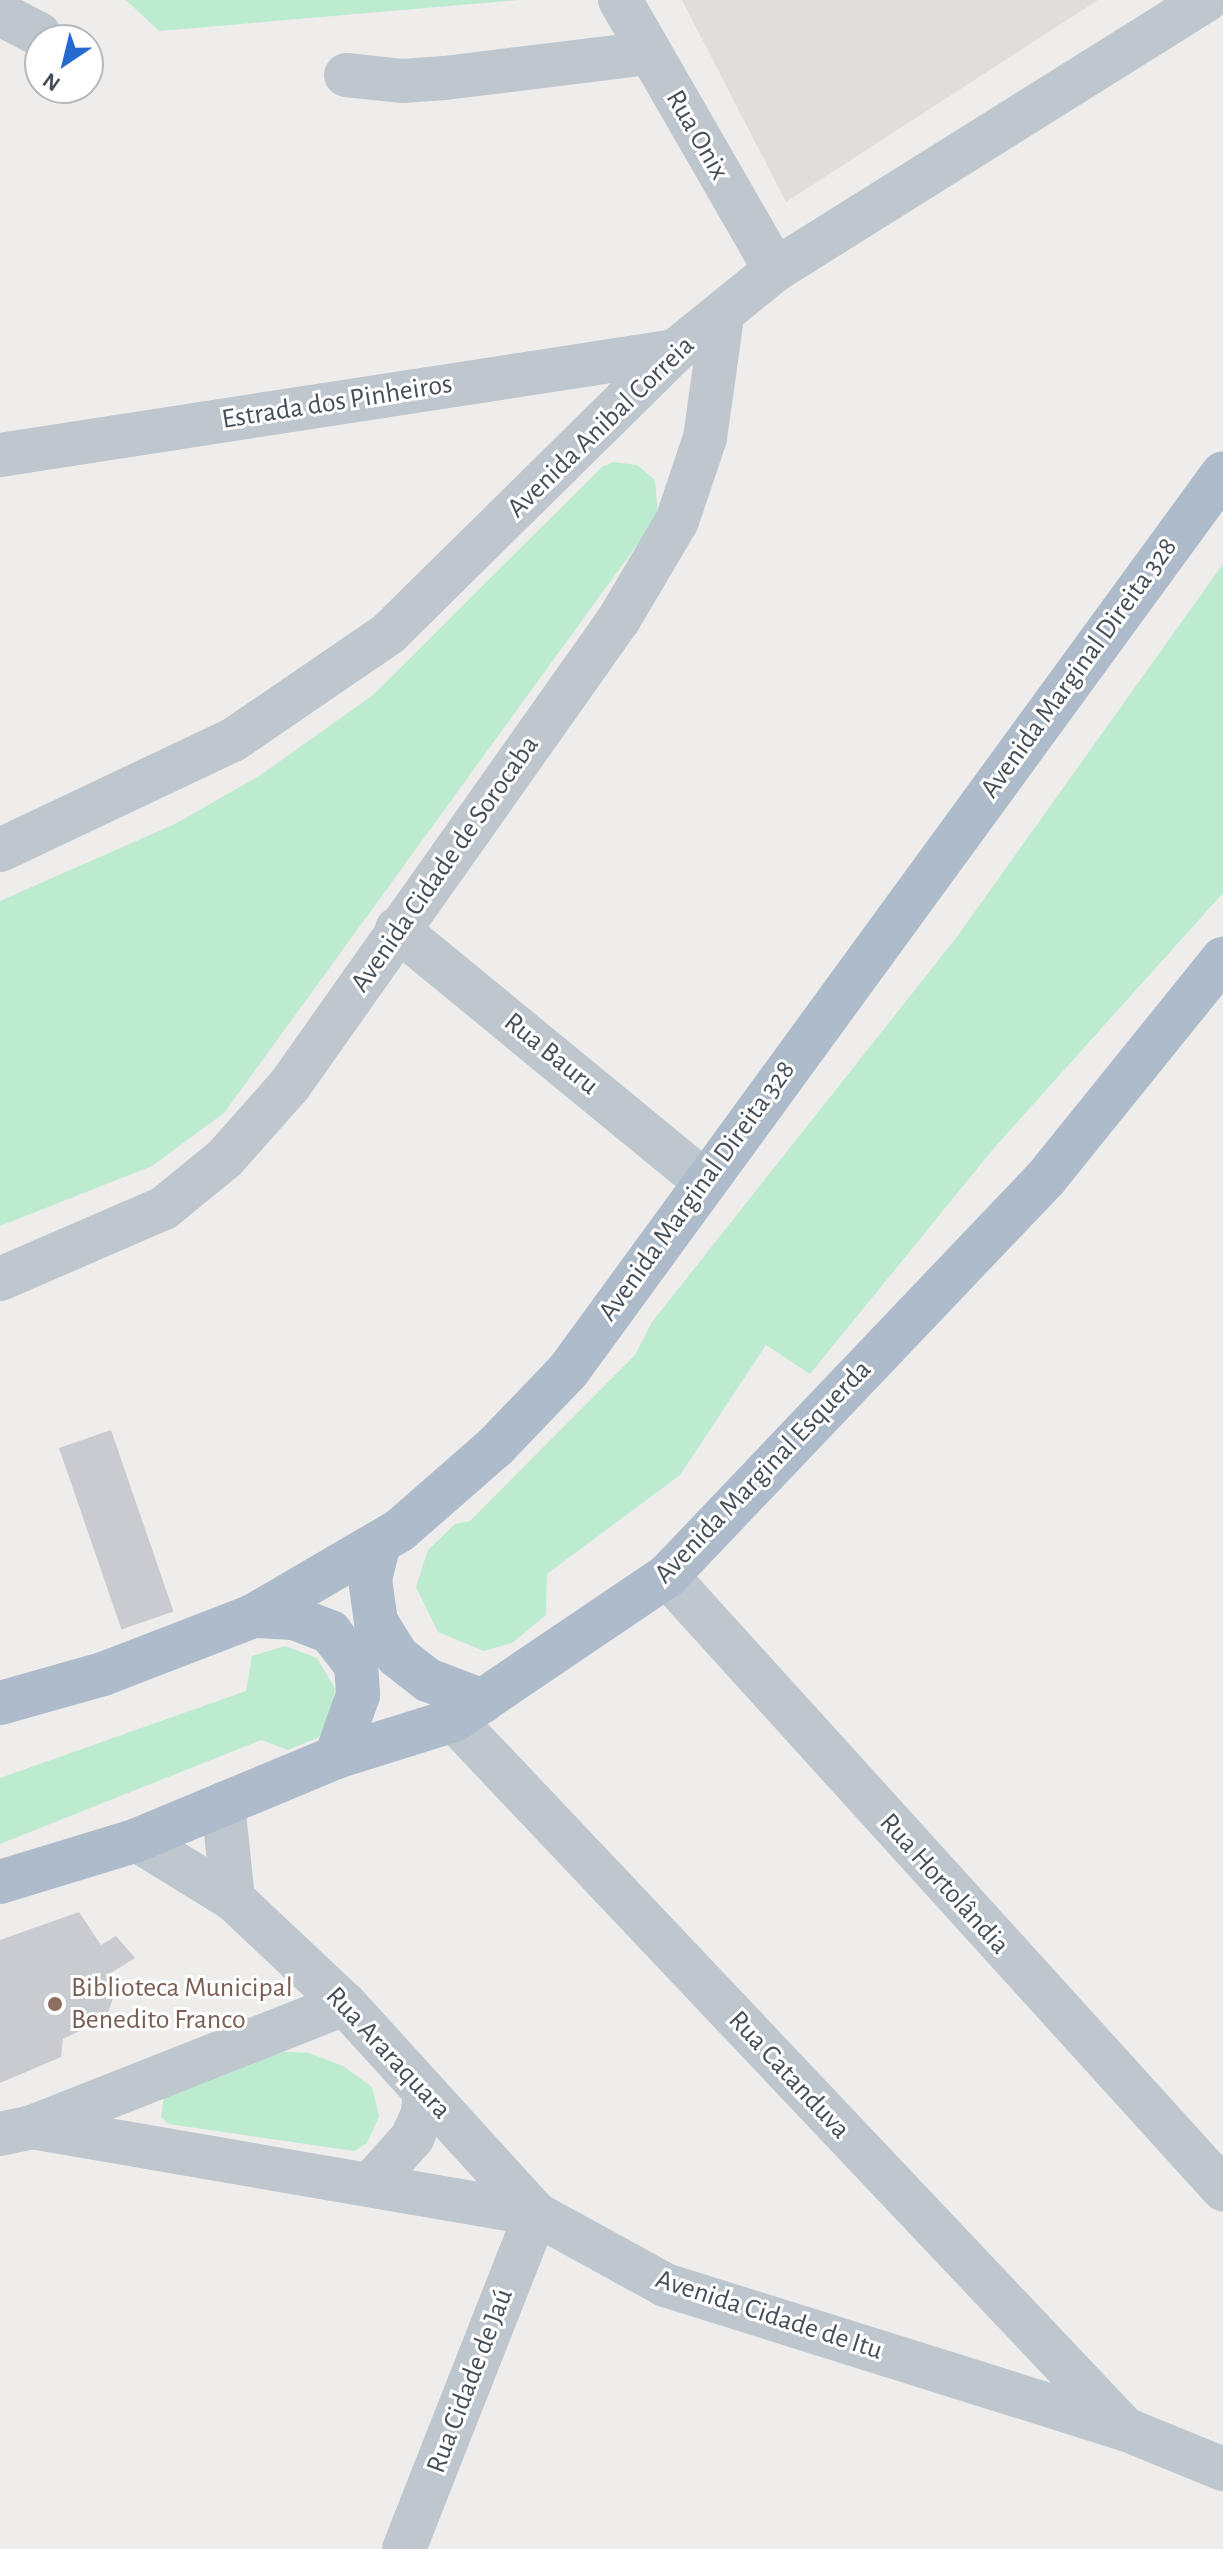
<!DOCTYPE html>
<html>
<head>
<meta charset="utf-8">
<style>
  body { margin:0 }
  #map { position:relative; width:1223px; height:2549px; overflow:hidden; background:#efecec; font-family:"Alegreya Sans",sans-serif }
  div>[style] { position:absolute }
  .education>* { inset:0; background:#e0dddd }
  .green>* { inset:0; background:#bcebd0 }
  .building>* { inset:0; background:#cacbd1; transform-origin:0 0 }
  .minor>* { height:44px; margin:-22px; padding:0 22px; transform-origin:22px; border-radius:22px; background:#bec6ce }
  .major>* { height:44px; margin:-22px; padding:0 22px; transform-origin:22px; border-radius:22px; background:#adbbca }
  .dots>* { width:22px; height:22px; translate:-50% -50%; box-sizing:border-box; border:4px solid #fff; border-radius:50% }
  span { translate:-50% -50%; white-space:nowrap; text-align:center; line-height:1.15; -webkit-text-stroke:6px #fff; paint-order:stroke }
  .street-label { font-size:28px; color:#464f58 }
  .education-label { font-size:28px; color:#785e54 }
  .left { translate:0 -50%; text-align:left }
  .north { position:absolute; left:24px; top:24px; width:80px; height:80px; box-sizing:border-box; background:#fff; border:2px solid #b5b9bc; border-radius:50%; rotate:215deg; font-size:22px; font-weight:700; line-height:32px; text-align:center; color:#464f58 }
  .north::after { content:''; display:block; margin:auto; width:28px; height:36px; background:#246ad1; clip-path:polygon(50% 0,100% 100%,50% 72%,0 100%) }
</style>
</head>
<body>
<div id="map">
  <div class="education">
    <div style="clip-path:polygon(682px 0,1098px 0,786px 202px)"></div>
  </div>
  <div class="green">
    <div style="clip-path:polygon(126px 0,519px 0,159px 31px)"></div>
    <div style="clip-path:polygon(613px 462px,637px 465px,655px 480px,658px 516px,224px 1113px,152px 1166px,0 1226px,0 901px,177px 823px,262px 774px,373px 695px,602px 467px)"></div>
    <div style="clip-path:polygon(1223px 564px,1223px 893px,994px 1148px,810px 1374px,766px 1345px,680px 1475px,547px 1574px,546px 1615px,512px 1643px,484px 1651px,438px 1632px,416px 1587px,428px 1550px,455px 1524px,470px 1521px,635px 1355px,652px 1322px,956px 938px)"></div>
    <div style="clip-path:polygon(285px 1646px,317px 1658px,335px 1688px,330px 1722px,319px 1737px,288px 1750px,261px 1740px,0 1844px,0 1778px,246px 1691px,252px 1656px)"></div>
    <div style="clip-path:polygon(273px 2051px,309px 2053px,343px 2066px,372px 2087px,379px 2116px,367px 2143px,354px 2151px,169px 2124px,161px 2117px,164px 2096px)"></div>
  </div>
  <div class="building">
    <div style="left:111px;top:1430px;width:192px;height:55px;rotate:71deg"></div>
    <div style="clip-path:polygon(79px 1912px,101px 1945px,116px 1936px,135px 1958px,106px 1976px,116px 1990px,106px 2018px,63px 2039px,61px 2057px,0 2083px,0 1940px)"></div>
  </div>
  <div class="minor">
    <div style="left:620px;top:0;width:311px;rotate:60.1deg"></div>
    <div style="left:0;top:14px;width:44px;rotate:27.1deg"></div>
    <div style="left:346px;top:75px;width:56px;rotate:6.1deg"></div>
    <div style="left:402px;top:81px;width:43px;rotate:-4deg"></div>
    <div style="left:445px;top:78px;width:205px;rotate:-7deg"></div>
    <div style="left:0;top:455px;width:683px;rotate:-8.76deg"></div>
    <div style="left:0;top:850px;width:258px;rotate:-25.3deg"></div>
    <div style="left:233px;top:740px;width:188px;rotate:-34.4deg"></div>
    <div style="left:388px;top:634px;width:403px;rotate:-44.6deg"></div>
    <div style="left:675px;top:351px;width:129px;rotate:-39deg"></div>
    <div style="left:775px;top:270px;width:509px;rotate:-32.07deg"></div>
    <div style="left:397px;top:929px;width:396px;rotate:39.4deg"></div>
    <div style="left:0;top:1279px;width:179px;rotate:-23.4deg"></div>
    <div style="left:164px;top:1208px;width:79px;rotate:-39.3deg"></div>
    <div style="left:225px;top:1158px;width:96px;rotate:-48.4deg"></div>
    <div style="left:289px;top:1086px;width:572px;rotate:-54.75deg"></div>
    <div style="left:619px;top:619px;width:114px;rotate:-59.4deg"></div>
    <div style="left:677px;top:521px;width:88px;rotate:-71.4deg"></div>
    <div style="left:705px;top:438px;width:122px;rotate:-82deg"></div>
    <div style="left:667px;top:1576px;width:828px;rotate:47.79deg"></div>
    <div style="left:454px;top:1720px;width:973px;rotate:46.58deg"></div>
    <div style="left:223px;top:1804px;width:96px;rotate:84deg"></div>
    <div style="left:137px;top:1840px;width:113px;rotate:31.6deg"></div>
    <div style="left:233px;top:1899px;width:154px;rotate:43.2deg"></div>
    <div style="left:345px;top:2004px;width:284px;rotate:47.7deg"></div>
    <div style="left:32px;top:2127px;width:336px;rotate:-21.5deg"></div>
    <div style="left:0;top:2134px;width:33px;rotate:-12deg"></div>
    <div style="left:32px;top:2127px;width:511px;rotate:9.79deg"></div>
    <div style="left:536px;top:2214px;width:147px;rotate:28.8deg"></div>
    <div style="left:665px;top:2285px;width:482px;rotate:17.4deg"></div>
    <div style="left:1125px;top:2429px;width:106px;rotate:22.2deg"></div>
    <div style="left:371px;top:2184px;width:62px;rotate:-48.3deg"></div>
    <div style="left:412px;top:2138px;width:27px;rotate:-66deg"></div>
    <div style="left:423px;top:2113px;width:21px;rotate:-85deg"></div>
    <div style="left:404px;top:2549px;width:360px;rotate:-68.5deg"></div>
  </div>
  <div class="major">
    <div style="left:379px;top:1543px;width:37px;rotate:104deg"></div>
    <div style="left:370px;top:1579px;width:43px;rotate:82.1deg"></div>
    <div style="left:376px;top:1622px;width:40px;rotate:58deg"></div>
    <div style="left:397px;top:1656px;width:39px;rotate:38deg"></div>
    <div style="left:428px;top:1680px;width:59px;rotate:20.9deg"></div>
    <div style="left:253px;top:1616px;width:41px;rotate:2.8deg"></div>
    <div style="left:294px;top:1618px;width:39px;rotate:21deg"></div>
    <div style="left:330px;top:1632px;width:42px;rotate:51.8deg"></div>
    <div style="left:356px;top:1665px;width:30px;rotate:86deg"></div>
    <div style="left:358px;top:1695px;width:66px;rotate:109.5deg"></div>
    <div style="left:0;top:1703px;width:107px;rotate:-15.7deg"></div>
    <div style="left:103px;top:1674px;width:161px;rotate:-21.1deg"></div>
    <div style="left:253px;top:1616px;width:170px;rotate:-30.3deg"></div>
    <div style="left:400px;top:1530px;width:128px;rotate:-41.2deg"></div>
    <div style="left:496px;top:1446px;width:104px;rotate:-46.2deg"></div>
    <div style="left:568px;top:1371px;width:1111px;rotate:-53.89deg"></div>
    <div style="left:0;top:1882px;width:143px;rotate:-17deg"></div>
    <div style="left:137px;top:1840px;width:216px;rotate:-22.6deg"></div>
    <div style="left:336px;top:1757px;width:124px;rotate:-17.4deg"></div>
    <div style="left:454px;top:1720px;width:257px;rotate:-34.1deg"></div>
    <div style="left:667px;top:1576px;width:550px;rotate:-46.4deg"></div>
    <div style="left:1046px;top:1178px;width:282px;rotate:-51.1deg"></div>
  </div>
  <div class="dots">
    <div style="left:55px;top:2004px;background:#8d6e63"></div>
  </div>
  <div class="street-label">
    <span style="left:697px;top:135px;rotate:60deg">Rua Onix</span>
    <span style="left:337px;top:402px;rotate:-9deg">Estrada dos Pinheiros</span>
    <span style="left:601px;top:427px;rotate:-44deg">Avenida Anibal Correia</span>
    <span style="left:1079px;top:668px;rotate:-54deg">Avenida Marginal Direita 328</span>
    <span style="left:445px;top:864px;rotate:-55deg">Avenida Cidade de Sorocaba</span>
    <span style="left:551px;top:1054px;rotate:39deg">Rua Bauru</span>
    <span style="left:697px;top:1191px;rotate:-54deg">Avenida Marginal Direita 328</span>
    <span style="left:763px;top:1472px;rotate:-46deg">Avenida Marginal Esquerda</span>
    <span style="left:944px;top:1884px;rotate:48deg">Rua Hortolândia</span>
    <span style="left:388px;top:2053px;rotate:47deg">Rua Araraquara</span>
    <span style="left:789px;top:2075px;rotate:47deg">Rua Catanduva</span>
    <span style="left:769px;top:2315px;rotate:18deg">Avenida Cidade de Itu</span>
    <span style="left:470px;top:2381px;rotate:-69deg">Rua Cidade de Jaú</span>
  </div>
  <div class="education-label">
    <span class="left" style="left:71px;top:2004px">Biblioteca Municipal<br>Benedito Franco</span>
  </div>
  <div class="north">N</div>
</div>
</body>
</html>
